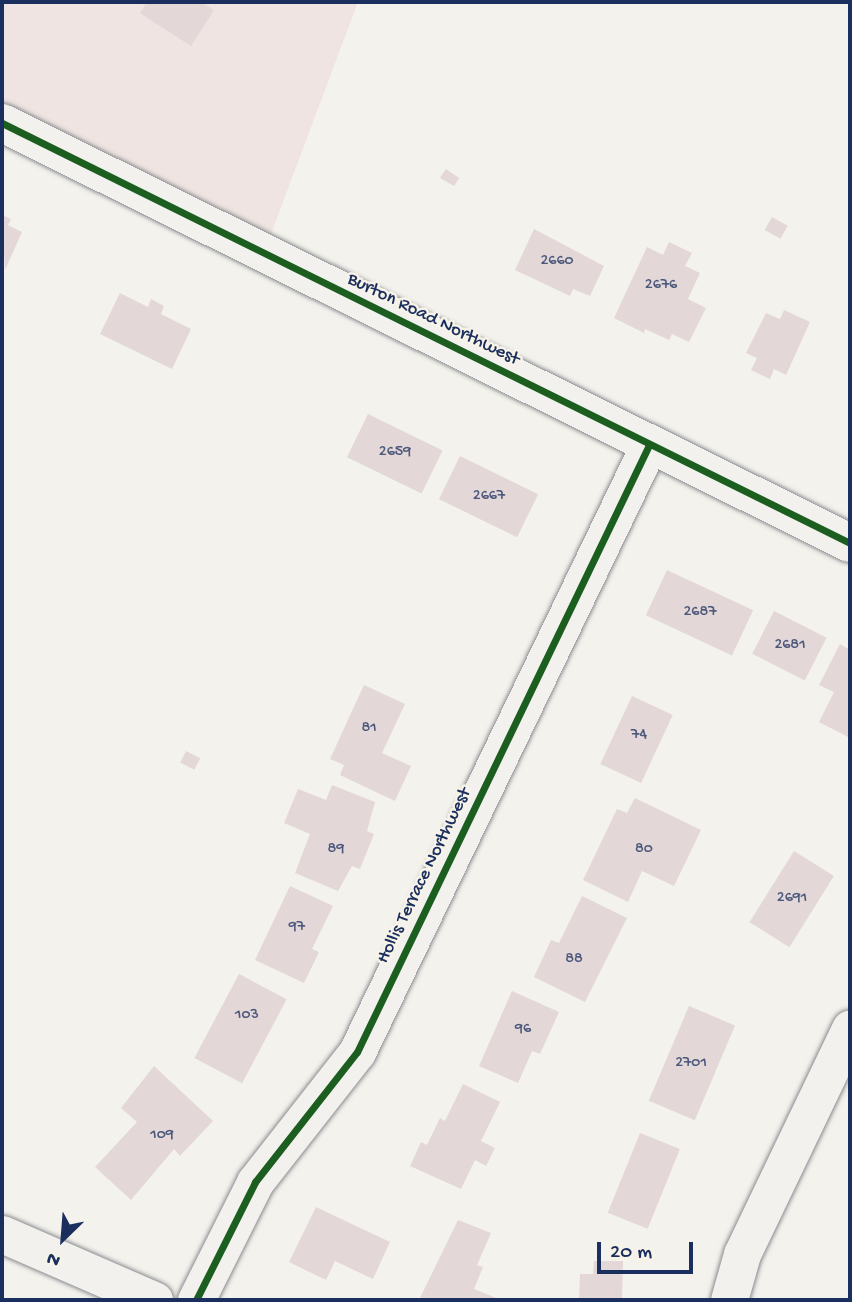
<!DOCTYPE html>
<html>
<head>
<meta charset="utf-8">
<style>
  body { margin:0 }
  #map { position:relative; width:852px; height:1302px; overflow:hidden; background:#f4f2ec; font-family:"Gochi Hand",sans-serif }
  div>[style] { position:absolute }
  .built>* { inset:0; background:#efe4e1 }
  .building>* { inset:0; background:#e3d7d8; transform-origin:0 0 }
  .roads { filter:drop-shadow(0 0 2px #898c92) drop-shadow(0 0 2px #898c92) }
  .minor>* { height:37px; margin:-18.5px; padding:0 18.5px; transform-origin:18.5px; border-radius:18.5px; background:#f2f1ed }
  .tertiary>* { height:38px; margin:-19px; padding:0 19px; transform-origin:19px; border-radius:19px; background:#f2f1ed }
  .cycleway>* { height:7px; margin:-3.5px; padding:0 3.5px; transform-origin:3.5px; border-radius:3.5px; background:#1b5e20 }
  span { translate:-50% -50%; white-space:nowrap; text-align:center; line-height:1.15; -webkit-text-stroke:5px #f7f3e8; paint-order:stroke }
  .number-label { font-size:16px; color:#4d597c }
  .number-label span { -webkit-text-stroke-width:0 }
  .street-label { font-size:19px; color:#1b2f5e }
  .frame { position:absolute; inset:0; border:4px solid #1b2f5e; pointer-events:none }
  .north { position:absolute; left:28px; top:1204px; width:70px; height:70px; -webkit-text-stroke:5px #f7f3e8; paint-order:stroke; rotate:205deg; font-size:19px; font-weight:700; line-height:28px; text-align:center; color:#1b2f5e }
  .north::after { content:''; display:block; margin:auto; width:24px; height:32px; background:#1b2f5e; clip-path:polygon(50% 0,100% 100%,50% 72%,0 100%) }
  .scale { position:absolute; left:597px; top:1242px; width:96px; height:32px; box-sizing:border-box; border:4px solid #1b2f5e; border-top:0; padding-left:9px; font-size:21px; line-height:24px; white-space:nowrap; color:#1b2f5e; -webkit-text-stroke:5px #f7f3e8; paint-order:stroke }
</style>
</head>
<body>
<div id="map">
  <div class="built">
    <div style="clip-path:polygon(2px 2px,358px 2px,268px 242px,2px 119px)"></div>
  </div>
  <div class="building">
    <div style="clip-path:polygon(147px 2px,201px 2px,214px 10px,191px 46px,140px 13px)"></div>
    <div style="clip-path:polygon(446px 169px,459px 178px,454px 186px,440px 178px)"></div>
    <div style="clip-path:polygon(2px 215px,11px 219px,8px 225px,22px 232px,5px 270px)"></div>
    <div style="left:772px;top:217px;width:18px;height:15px;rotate:29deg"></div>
    <div style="clip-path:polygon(534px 229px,604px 266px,590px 296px,573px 289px,570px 296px,515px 270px)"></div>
    <div style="clip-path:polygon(669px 242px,692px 253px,685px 266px,700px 273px,688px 299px,706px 308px,689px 342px,672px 334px,669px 340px,645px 329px,644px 333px,614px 318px,647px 247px,663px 255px)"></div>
    <div style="clip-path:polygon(120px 293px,148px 307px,151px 299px,164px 306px,161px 314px,191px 329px,172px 369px,100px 334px)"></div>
    <div style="clip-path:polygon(784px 310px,810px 322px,786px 375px,774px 369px,770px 379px,751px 370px,757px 358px,746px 353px,766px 313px,780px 319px)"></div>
    <div style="left:368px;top:414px;width:83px;height:48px;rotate:26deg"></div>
    <div style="left:460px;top:456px;width:87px;height:48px;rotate:26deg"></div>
    <div style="left:667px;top:570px;width:95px;height:50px;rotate:25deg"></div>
    <div style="left:774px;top:611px;width:59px;height:48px;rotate:27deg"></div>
    <div style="clip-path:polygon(840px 644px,850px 650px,850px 738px,819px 722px,834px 692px,819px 685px)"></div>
    <div style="clip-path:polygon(364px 685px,405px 704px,382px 753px,411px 766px,395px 801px,340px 775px,344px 765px,330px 759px)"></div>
    <div style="left:632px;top:696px;width:45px;height:75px;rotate:25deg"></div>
    <div style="left:186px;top:751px;width:16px;height:13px;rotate:27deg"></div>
    <div style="clip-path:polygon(332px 785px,375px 802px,367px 831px,374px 834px,360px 869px,352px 866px,338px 891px,295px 873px,310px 834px,284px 823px,298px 789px,326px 800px)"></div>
    <div style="clip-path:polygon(635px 798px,701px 830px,674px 886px,642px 871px,628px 902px,583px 880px,617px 809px,627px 813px)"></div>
    <div style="left:794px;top:851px;width:47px;height:84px;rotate:32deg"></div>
    <div style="clip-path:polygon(290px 886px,333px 906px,312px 949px,319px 952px,304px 983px,255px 960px)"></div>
    <div style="clip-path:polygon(582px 896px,627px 918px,585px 1002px,534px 977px,551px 940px,559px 943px)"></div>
    <div style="left:239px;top:974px;width:54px;height:95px;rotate:28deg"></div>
    <div style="clip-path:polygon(512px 991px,559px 1012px,540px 1054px,532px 1051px,518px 1083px,479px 1066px)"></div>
    <div style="left:689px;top:1006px;width:50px;height:103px;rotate:23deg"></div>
    <div style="clip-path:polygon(154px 1066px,213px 1121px,180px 1156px,174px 1149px,131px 1200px,95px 1167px,137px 1122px,121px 1108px)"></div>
    <div style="clip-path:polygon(463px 1084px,500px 1102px,481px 1141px,495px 1148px,486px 1166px,475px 1160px,461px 1189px,410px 1166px,421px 1142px,427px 1145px,440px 1118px,445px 1121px)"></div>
    <div style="left:640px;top:1133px;width:43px;height:86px;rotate:22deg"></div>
    <div style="clip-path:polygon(316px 1207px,390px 1242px,373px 1279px,335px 1261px,326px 1280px,289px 1262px)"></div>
    <div style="clip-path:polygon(458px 1220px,491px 1233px,477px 1265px,483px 1267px,474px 1289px,501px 1300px,419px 1300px)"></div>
    <div style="clip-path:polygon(594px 1261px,623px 1261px,622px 1300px,579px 1300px,580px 1274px,593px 1274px)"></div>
  </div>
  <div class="roads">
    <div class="minor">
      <div style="left:2px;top:1234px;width:166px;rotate:23.5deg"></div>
      <div style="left:196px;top:1300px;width:132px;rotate:-63.4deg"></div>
      <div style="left:255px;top:1182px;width:165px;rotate:-51.9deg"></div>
      <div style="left:357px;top:1052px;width:674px;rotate:-64.31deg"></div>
      <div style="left:729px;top:1300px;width:48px;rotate:-74.2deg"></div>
      <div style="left:742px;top:1254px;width:250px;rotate:-64.4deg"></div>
    </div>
    <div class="tertiary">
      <div style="left:2px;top:123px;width:946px;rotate:26.35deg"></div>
    </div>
  </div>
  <div class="cycleway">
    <div style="left:2px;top:123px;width:946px;rotate:26.35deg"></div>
    <div style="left:196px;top:1300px;width:132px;rotate:-63.4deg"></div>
    <div style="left:255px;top:1182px;width:165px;rotate:-51.9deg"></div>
    <div style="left:357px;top:1052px;width:674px;rotate:-64.31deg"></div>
  </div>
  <div class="number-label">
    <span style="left:557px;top:262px">2660</span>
    <span style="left:661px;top:286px">2676</span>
    <span style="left:395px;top:453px">2659</span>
    <span style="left:489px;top:497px">2667</span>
    <span style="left:700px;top:613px">2687</span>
    <span style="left:790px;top:646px">2681</span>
    <span style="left:369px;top:729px">81</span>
    <span style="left:639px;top:736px">74</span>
    <span style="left:336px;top:850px">89</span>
    <span style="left:644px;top:850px">80</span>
    <span style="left:792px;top:899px">2691</span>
    <span style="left:297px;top:928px">97</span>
    <span style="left:574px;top:960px">88</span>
    <span style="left:247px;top:1016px">103</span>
    <span style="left:523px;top:1030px">96</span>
    <span style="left:691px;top:1064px">2701</span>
    <span style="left:162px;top:1136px">109</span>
  </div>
  <div class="street-label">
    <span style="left:433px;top:320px;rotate:26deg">Burton Road Northwest</span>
    <span style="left:425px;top:876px;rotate:-64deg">Hollis Terrace Northwest</span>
  </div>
  <div class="frame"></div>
  <div class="north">N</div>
  <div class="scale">20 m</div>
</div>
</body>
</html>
